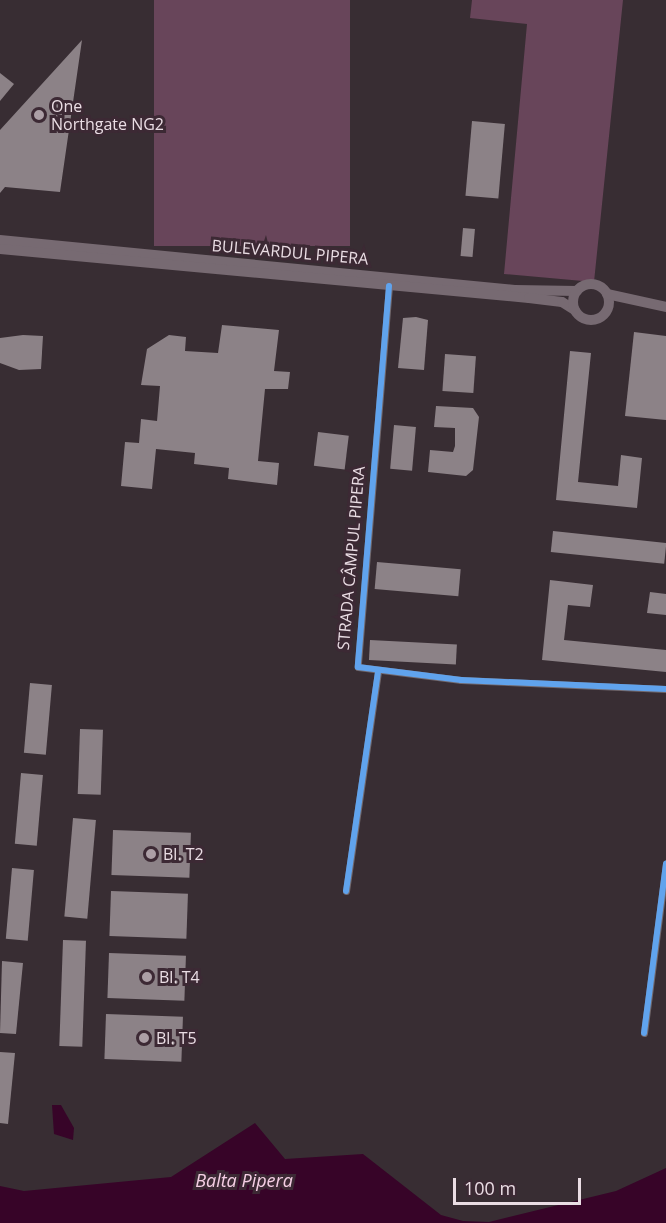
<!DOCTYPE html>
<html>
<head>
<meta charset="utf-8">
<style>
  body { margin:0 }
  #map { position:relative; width:666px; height:1223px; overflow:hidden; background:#382d33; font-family:"Open Sans",sans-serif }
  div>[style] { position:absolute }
  .green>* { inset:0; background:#68455a; transform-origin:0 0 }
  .water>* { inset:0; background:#370428 }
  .building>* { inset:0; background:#8c8287; transform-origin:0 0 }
  .street>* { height:7px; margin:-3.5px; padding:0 3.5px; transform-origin:3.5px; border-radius:3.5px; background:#71686d }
  .secondary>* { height:10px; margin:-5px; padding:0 5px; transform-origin:5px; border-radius:5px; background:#776a72 }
  .secondary>.ring { margin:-5px; padding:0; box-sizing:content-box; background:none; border:10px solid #776a72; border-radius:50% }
  .cycleway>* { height:6px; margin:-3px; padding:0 3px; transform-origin:3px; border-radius:3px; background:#60a3ed }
  .dots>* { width:16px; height:16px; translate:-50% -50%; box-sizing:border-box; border:3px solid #3c2934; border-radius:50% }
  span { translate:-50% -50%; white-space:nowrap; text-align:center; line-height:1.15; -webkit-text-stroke:6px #3c2934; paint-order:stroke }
  .poi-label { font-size:16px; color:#eadde4 }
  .left { translate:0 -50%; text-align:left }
  .street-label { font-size:16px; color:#eadde4 }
  .water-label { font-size:18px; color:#f5cee4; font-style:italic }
  .scale { position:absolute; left:453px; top:1178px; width:128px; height:27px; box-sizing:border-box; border:3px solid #eadde4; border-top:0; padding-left:8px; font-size:18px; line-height:21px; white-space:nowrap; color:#eadde4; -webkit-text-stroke:4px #3c2934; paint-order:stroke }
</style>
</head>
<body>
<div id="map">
  <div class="green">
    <div style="left:154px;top:0;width:196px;height:246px"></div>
    <div style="clip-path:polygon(472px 0,623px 0,594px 282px,504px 274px,527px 24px,470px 18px)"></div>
  </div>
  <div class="water">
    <div style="clip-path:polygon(52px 1105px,61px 1105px,74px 1128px,73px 1140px,54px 1134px)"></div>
    <div style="clip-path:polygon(255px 1123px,285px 1159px,363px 1154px,441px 1215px,463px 1221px,489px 1222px,616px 1191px,666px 1168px,666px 1223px,0 1223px,0 1186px,24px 1191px,171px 1177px)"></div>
  </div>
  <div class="building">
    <div style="clip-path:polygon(82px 40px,60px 192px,5px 187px,0 193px,0 130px)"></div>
    <div style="clip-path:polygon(0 73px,14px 84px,0 101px)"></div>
    <div style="left:472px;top:121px;width:33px;height:75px;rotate:5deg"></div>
    <div style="left:463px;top:228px;width:12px;height:28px;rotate:5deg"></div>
    <div style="clip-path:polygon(416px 317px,428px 320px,424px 370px,398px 368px,403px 318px)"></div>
    <div style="clip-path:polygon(222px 325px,279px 330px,274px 371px,290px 372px,288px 389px,265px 389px,258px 461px,279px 463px,277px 485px,228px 479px,229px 468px,194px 464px,195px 453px,156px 449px,152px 489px,121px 486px,125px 442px,139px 443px,141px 419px,157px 421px,160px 386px,141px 385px,147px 349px,169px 335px,186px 337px,185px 351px,218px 353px)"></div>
    <div style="clip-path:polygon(634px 332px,666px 336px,666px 420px,625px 416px)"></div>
    <div style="clip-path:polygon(23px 335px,43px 336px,41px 369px,19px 370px,0 363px,0 338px)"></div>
    <div style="clip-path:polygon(570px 351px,591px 353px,578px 482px,618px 486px,621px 455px,642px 458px,637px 508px,556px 500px)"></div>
    <div style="left:445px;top:354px;width:31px;height:37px;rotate:4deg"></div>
    <div style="clip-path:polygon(436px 406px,473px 408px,479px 417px,473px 470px,466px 476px,428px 472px,430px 450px,453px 452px,455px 446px,455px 428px,434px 427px)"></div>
    <div style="left:394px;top:425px;width:22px;height:44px;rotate:5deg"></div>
    <div style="left:318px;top:432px;width:31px;height:34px;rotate:7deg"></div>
    <div style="left:553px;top:531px;width:114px;height:21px;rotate:6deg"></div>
    <div style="left:377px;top:562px;width:84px;height:27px;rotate:5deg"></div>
    <div style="clip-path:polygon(550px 580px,593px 585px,590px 607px,568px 605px,564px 640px,666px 650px,666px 672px,542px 660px)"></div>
    <div style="clip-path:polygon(650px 592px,666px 594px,666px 615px,647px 613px)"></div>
    <div style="left:370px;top:640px;width:87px;height:20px;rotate:3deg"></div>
    <div style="left:30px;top:683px;width:22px;height:70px;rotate:5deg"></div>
    <div style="left:80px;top:729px;width:23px;height:65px;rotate:2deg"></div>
    <div style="left:21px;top:773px;width:22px;height:71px;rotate:5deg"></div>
    <div style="left:73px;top:818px;width:23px;height:99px;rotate:5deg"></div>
    <div style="left:113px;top:830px;width:78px;height:45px;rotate:2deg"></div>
    <div style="left:12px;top:868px;width:22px;height:71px;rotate:5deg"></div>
    <div style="left:111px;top:891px;width:77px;height:45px;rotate:2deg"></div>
    <div style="left:63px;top:940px;width:23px;height:106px;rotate:2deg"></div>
    <div style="left:109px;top:953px;width:77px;height:45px;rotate:2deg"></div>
    <div style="clip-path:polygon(2px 961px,23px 963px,16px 1034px,0 1033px)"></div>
    <div style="left:106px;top:1014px;width:77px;height:45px;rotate:2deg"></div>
    <div style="clip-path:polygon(0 1052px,15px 1053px,8px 1124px,0 1123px)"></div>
  </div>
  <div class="street">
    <div style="left:389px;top:286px;width:382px;rotate:94.7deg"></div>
    <div style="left:358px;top:667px;width:104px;rotate:7.2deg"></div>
    <div style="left:461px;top:680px;width:205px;rotate:2.5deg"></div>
    <div style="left:346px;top:891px;width:221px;rotate:-81.7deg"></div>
    <div style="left:644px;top:1033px;width:171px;rotate:-82.6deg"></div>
  </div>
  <div class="secondary">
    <div style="left:0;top:240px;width:517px;rotate:5.55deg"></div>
    <div style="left:515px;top:290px;width:62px;rotate:0.9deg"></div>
    <div style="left:0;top:249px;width:531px;rotate:5.29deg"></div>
    <div style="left:529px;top:298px;width:33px;rotate:7deg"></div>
    <div style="left:562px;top:302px;width:15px;rotate:32deg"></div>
    <div class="ring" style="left:573px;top:284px;width:26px;height:26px"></div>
    <div style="left:607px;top:294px;width:60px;rotate:12.4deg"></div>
  </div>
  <div class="cycleway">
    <div style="left:389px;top:286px;width:382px;rotate:94.7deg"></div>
    <div style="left:358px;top:667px;width:104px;rotate:7.2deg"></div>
    <div style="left:461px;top:680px;width:205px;rotate:2.5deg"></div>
    <div style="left:346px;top:891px;width:221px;rotate:-81.7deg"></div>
    <div style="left:644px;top:1033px;width:171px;rotate:-82.6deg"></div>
  </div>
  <div class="dots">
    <div style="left:39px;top:115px;background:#ac9fa6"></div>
    <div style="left:151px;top:854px;background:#ac9fa6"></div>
    <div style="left:147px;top:977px;background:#ac9fa6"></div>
    <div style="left:144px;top:1038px;background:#ac9fa6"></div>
  </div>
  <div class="poi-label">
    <span class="left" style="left:51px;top:115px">One<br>Northgate NG2</span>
    <span class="left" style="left:163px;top:854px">Bl. T2</span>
    <span class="left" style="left:159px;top:977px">Bl. T4</span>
    <span class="left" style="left:156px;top:1038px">Bl. T5</span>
  </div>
  <div class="street-label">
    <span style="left:290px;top:252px;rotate:5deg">BULEVARDUL PIPERA</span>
    <span style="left:351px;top:558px;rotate:-85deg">STRADA CÂMPUL PIPERA</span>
  </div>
  <div class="water-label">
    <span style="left:244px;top:1180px">Balta Pipera</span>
  </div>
  <div class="scale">100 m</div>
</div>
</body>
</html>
